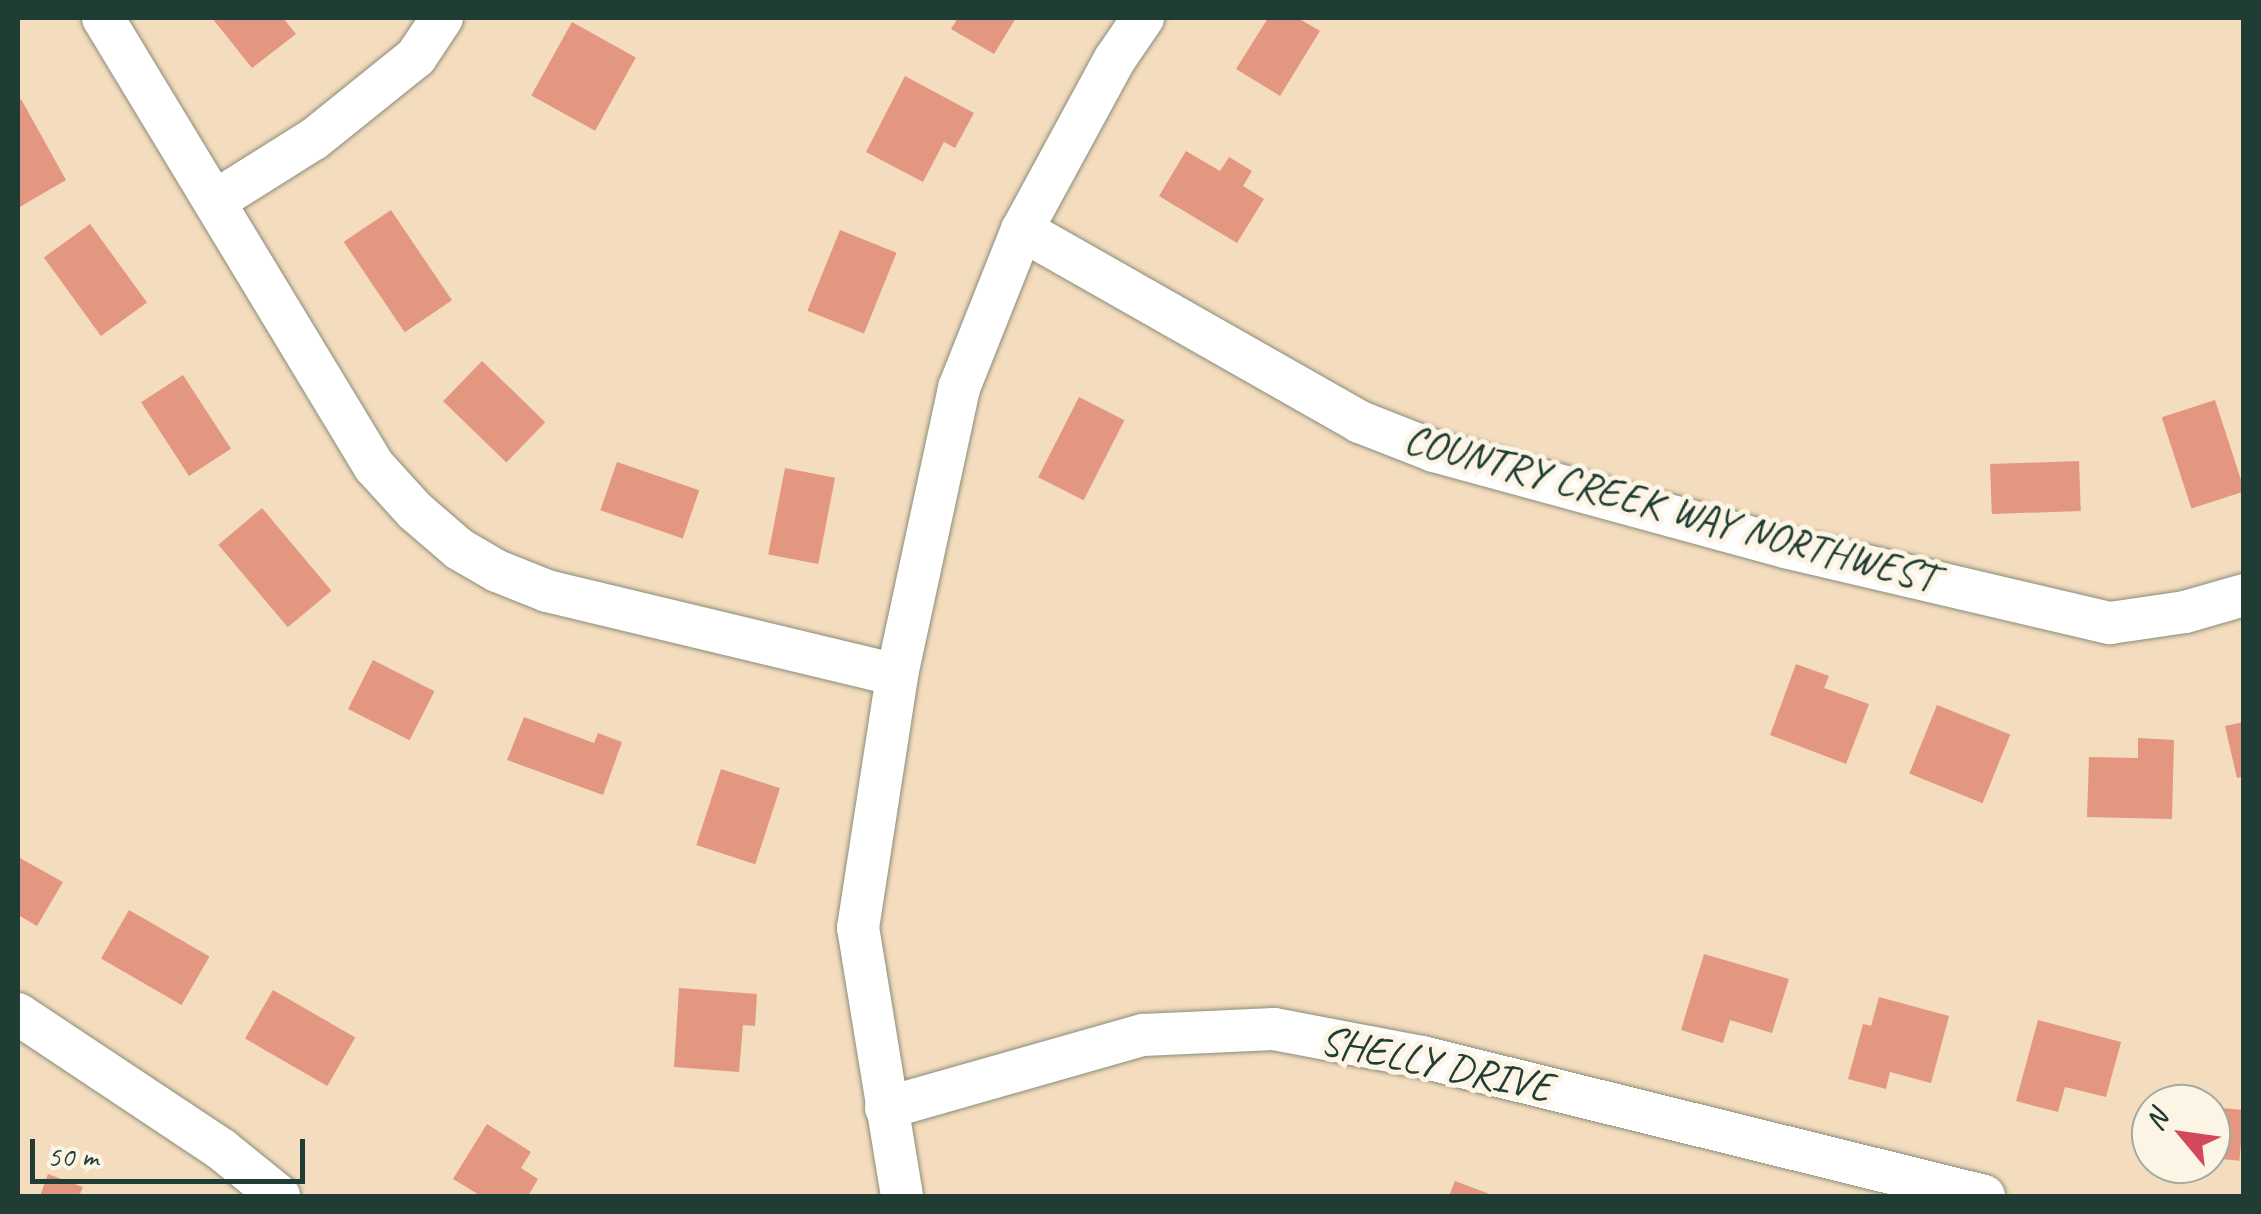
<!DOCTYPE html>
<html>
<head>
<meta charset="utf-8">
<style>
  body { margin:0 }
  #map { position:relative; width:2261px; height:1214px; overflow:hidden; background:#f4dcbe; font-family:Caveat,sans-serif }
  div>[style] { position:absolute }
  .building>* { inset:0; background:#e39780; transform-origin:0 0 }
  .roads { filter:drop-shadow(0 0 2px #8a8c79) drop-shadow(0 0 2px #8a8c79) }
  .street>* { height:42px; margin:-21px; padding:0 21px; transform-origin:21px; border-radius:21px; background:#fff }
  span { translate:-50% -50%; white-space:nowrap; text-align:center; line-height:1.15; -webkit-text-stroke:10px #fcf5e5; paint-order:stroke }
  .street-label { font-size:42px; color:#1f3d34 }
  .frame { position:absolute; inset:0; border:20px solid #1f3d34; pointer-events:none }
  .north { position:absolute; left:2131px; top:1084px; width:100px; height:100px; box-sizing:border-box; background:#fcf5e5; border:2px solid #a4ab9e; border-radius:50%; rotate:299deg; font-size:28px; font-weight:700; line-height:40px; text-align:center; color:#1f3d34 }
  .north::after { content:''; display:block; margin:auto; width:35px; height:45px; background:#d1495b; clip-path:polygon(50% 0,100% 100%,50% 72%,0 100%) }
  .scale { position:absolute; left:30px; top:1139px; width:275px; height:45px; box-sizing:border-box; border:5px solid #1f3d34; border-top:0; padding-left:12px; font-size:30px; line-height:35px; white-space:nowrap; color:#1f3d34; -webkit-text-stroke:8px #fcf5e5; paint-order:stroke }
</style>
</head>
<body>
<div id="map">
  <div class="building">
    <div style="clip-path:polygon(212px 18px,283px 18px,296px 34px,252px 68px)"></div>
    <div style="clip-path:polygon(958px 18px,1016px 18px,994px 54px,951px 29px)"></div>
    <div style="clip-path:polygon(1268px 18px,1298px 18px,1320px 31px,1280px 96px,1236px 69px)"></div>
    <div style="left:572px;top:22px;width:73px;height:84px;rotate:29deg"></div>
    <div style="clip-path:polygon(905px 76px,974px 113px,955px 148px,944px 142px,923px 182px,866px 152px)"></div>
    <div style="clip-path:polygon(21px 99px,66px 180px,18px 208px,18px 101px)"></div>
    <div style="clip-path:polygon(1186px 151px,1220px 171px,1229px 157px,1252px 171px,1243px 186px,1264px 199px,1237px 243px,1159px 196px)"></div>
    <div style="left:391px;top:210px;width:109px;height:57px;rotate:56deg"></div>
    <div style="left:90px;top:224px;width:97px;height:57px;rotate:54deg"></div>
    <div style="left:840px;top:230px;width:61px;height:87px;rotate:22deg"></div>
    <div style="left:482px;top:361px;width:88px;height:56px;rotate:44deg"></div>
    <div style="left:183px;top:375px;width:88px;height:50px;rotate:57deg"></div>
    <div style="left:1079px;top:397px;width:51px;height:90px;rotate:27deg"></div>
    <div style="left:2215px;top:400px;width:96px;height:56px;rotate:72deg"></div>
    <div style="left:2079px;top:461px;width:50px;height:89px;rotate:88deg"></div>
    <div style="left:617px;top:462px;width:87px;height:51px;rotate:19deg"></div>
    <div style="left:785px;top:468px;width:51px;height:88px;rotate:11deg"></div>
    <div style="left:262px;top:508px;width:108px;height:57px;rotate:50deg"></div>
    <div style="left:373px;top:660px;width:69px;height:55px;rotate:27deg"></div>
    <div style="clip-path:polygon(1796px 664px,1829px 676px,1824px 688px,1869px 704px,1846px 764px,1770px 735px)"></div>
    <div style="left:1937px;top:705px;width:79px;height:74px;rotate:22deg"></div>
    <div style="clip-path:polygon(524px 717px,594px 743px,598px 733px,622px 742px,603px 795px,507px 760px)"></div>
    <div style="clip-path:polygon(2244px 722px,2244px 776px,2237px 778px,2225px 726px)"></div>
    <div style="clip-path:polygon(2138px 738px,2174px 740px,2172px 819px,2087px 817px,2089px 757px,2138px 758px)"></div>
    <div style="left:721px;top:769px;width:62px;height:80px;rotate:18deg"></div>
    <div style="clip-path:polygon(18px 857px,63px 882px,37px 926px,18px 915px)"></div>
    <div style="left:129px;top:910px;width:93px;height:56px;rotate:30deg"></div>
    <div style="clip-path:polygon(1704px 954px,1789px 979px,1772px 1033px,1730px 1020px,1723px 1043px,1681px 1030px)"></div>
    <div style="clip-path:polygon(679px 988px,757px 994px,755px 1026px,743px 1025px,739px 1072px,674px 1067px)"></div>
    <div style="left:273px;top:990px;width:95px;height:56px;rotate:30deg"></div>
    <div style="clip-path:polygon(1879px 997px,1949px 1016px,1931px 1083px,1890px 1072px,1886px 1089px,1848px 1079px,1863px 1024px,1871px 1026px)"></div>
    <div style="clip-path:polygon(2038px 1020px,2121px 1042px,2106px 1097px,2065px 1087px,2058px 1112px,2016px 1101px)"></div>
    <div style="left:2211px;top:1107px;width:33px;height:51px;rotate:5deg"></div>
    <div style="clip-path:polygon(487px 1124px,531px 1152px,521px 1168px,538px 1179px,528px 1196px,481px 1196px,453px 1179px)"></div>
    <div style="clip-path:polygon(48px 1174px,83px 1187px,79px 1196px,40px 1196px)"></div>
    <div style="clip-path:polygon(1455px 1181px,1495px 1196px,1449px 1196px)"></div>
  </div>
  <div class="roads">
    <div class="street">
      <div style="left:103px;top:18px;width:524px;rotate:58.83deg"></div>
      <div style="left:374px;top:466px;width:61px;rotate:47.7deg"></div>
      <div style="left:415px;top:511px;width:58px;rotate:40.8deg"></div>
      <div style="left:459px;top:549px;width:44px;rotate:30.1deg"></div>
      <div style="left:497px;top:571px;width:54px;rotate:21.8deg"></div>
      <div style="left:547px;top:591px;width:360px;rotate:13.5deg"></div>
      <div style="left:215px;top:201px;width:117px;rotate:-32.1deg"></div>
      <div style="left:314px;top:139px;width:131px;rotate:-38.8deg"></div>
      <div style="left:416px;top:57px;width:47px;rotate:-56.3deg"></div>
      <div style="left:1022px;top:230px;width:389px;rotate:29.6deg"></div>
      <div style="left:1360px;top:422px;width:79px;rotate:21.4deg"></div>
      <div style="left:1434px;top:451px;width:364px;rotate:15.3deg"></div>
      <div style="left:1785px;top:547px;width:334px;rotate:13.2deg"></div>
      <div style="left:2110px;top:623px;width:76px;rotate:-8.3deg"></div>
      <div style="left:2185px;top:612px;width:61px;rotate:-16.1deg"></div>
      <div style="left:18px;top:1014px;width:244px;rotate:33.6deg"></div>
      <div style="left:221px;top:1149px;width:75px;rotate:39deg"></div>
      <div style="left:886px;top:1108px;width:267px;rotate:-15.9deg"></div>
      <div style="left:1143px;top:1035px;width:131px;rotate:-2.6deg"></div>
      <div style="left:1274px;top:1029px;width:151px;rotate:10.7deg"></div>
      <div style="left:1422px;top:1057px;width:579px;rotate:13.89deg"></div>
      <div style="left:902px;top:1196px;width:272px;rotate:-99.3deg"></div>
      <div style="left:858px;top:928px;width:256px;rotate:-81.2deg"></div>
      <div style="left:897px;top:675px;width:294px;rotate:-77.8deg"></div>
      <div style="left:959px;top:388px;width:170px;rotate:-68.3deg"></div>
      <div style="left:1022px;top:230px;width:195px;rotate:-61.5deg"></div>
      <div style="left:1115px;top:59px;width:50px;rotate:-55.7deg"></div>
    </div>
  </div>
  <div class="street-label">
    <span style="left:1670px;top:509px;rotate:15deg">COUNTRY CREEK WAY NORTHWEST</span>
    <span style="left:1436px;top:1064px;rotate:12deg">SHELLY DRIVE</span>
  </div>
  <div class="frame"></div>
  <div class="north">N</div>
  <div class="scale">50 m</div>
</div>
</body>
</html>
